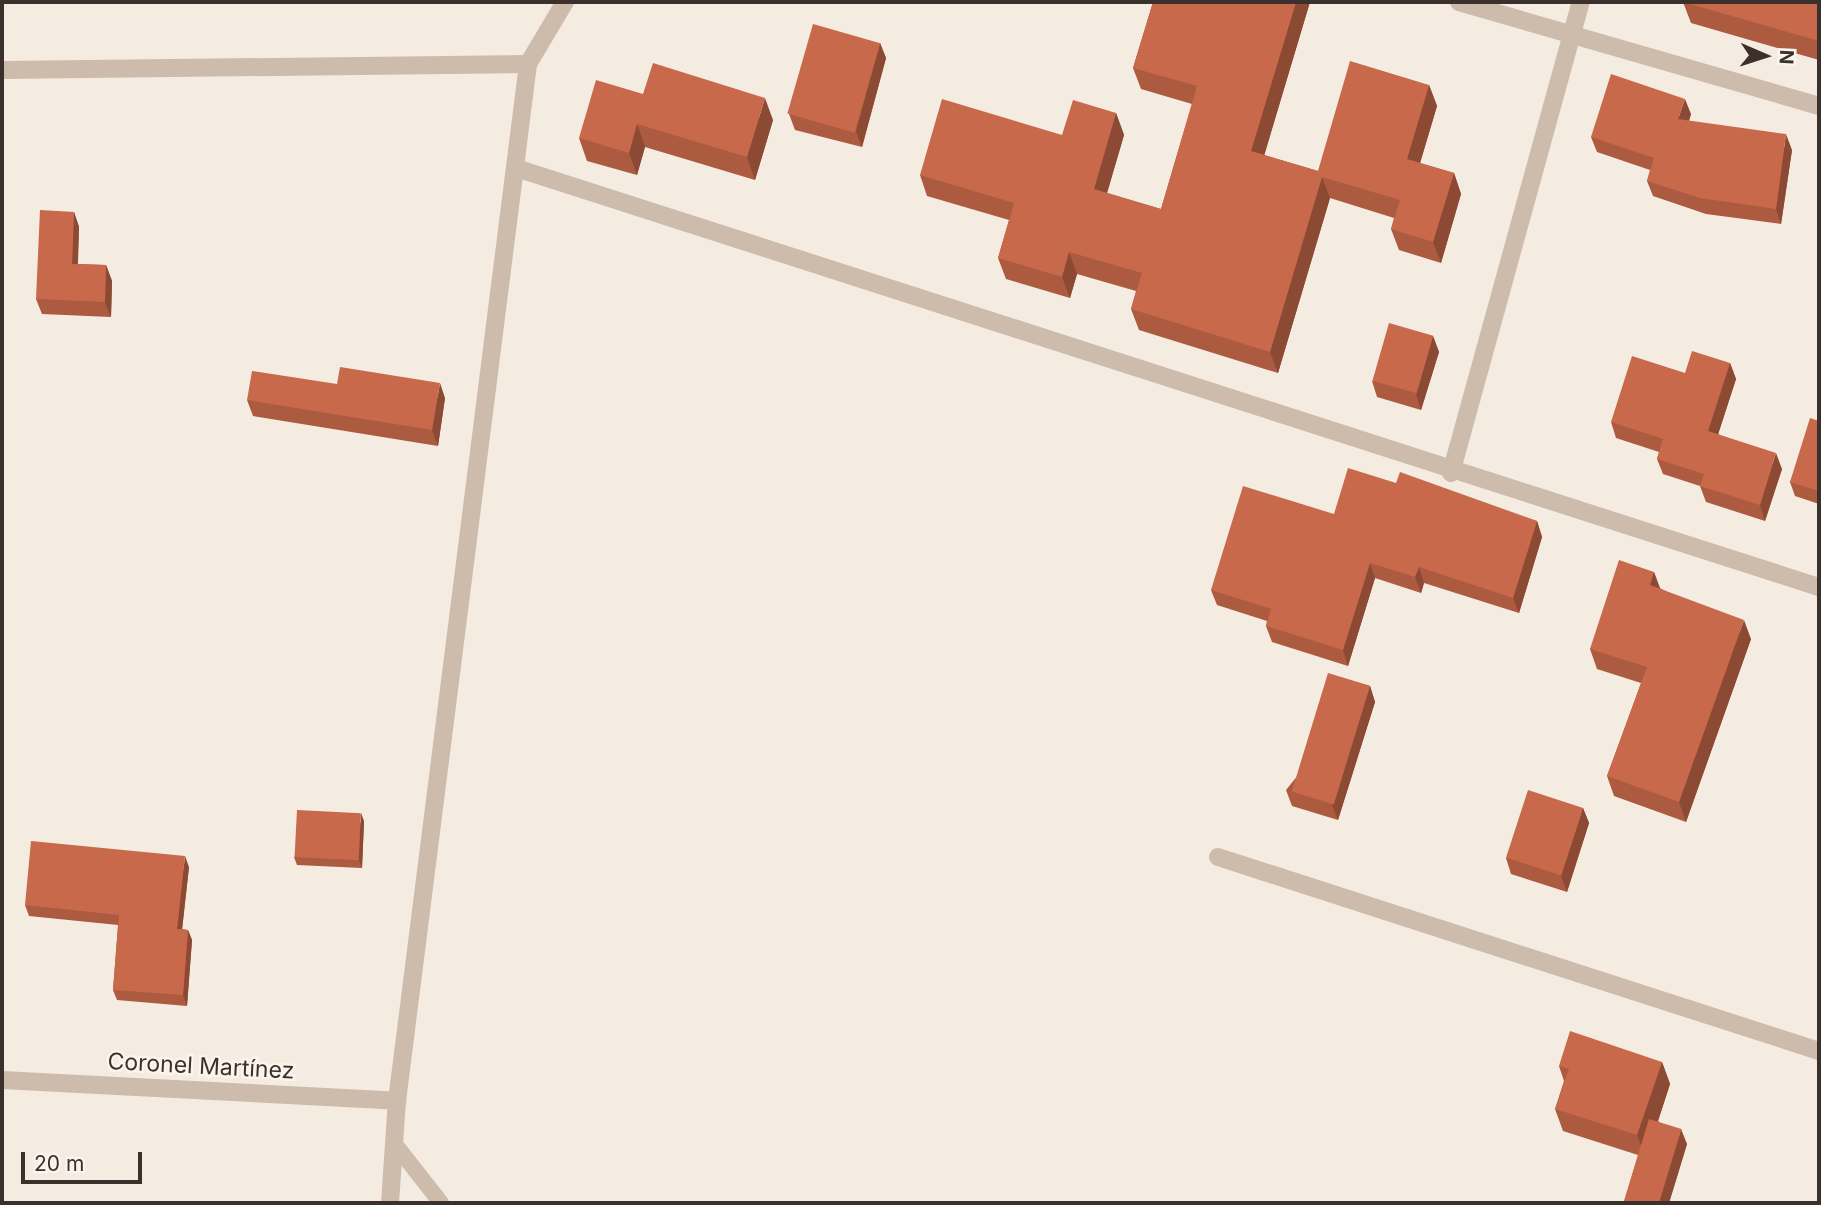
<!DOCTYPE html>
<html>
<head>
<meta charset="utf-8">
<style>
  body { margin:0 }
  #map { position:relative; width:1821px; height:1205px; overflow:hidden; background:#f4ebe1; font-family:Inter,sans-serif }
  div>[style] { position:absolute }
  .service>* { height:16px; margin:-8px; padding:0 8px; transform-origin:8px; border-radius:8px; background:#cdbbac }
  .minor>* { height:18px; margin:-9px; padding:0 9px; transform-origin:9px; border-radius:9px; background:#cdbbac }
  .wall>* { inset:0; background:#ac5a40 }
  .shaded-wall>* { inset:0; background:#8c4a34 }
  .building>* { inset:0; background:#c8694b; transform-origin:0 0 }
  span { translate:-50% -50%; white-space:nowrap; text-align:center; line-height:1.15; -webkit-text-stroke:5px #fbf5ee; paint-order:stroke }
  .street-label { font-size:23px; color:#3b302b }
  .frame { position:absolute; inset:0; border:4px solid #3b302b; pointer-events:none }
  .north { position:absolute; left:1730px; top:21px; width:70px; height:70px; -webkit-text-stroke:5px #fbf5ee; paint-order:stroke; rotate:93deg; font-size:19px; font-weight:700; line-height:28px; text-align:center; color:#3b302b }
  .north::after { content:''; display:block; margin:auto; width:24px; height:32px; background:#3b302b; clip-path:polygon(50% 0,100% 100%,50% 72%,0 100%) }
  .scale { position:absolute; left:21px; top:1152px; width:121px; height:32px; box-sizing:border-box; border:4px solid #3b302b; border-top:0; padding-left:9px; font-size:21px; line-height:24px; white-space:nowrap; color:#3b302b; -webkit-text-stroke:5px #fbf5ee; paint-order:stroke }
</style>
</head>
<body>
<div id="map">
  <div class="service">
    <div style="left:394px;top:1143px;width:76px;rotate:51.9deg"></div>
  </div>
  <div class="minor">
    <div style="left:1459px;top:2px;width:375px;rotate:16.1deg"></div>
    <div style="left:2px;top:70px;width:526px;rotate:-0.65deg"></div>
    <div style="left:516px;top:168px;width:1369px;rotate:17.83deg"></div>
    <div style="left:1451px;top:473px;width:489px;rotate:-74.6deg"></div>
    <div style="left:1218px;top:857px;width:632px;rotate:17.89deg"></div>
    <div style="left:2px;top:1080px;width:396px;rotate:3deg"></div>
    <div style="left:390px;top:1203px;width:102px;rotate:-86.1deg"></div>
    <div style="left:397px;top:1101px;width:1045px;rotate:-82.8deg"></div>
    <div style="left:528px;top:64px;width:72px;rotate:-59.2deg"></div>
  </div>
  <div class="wall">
    <div style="clip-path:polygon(1153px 2px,1310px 2px,1264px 155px,1318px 171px,1429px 85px,1437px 106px,1420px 163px,1454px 173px,1461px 194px,1441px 263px,1399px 250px,1391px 229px,1394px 218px,1330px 198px,1278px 373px,1139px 330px,1131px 309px,1136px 291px,1077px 274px,1070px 298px,1006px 279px,998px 258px,1009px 220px,927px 196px,920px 175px,1062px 135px,1116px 113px,1124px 135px,1107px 193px,1161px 209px,1192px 104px,1141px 89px,1133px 68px)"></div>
    <div style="clip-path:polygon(1683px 2px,1819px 2px,1819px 60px,1691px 23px)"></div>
    <div style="clip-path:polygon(880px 43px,886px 58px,862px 147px,795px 130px,789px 114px)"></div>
    <div style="clip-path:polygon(643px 94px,773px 120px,755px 180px,645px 147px,637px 175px,587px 161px,579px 138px)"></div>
    <div style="clip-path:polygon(1691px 114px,1689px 121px,1792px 150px,1781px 224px,1706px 214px,1653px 196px,1647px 181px,1650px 170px,1597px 152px,1591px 137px)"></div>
    <div style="clip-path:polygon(74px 212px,79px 227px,78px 264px,106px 265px,112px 281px,111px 317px,42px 314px,36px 299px)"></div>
    <div style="clip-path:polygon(1433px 336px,1439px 352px,1421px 410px,1377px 397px,1372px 381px)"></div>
    <div style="clip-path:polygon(1730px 363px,1736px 379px,1718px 434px,1782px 469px,1765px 521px,1706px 502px,1700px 486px,1663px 474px,1657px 459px,1659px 452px,1616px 438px,1611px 422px,1685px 373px)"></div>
    <div style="clip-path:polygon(337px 384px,445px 398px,438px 446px,253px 416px,247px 400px)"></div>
    <div style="clip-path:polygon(1819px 421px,1819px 504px,1795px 496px,1790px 482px)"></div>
    <div style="clip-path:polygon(1396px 483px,1537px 521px,1542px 537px,1519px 613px,1424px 583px,1421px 593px,1375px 578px,1348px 666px,1272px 642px,1266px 626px,1267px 621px,1217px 605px,1211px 590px,1334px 514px)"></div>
    <div style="clip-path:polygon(1654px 572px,1660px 588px,1751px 639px,1686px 822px,1614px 796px,1607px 776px,1641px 683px,1597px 669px,1590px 649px)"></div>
    <div style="clip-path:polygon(1370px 686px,1375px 702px,1338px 820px,1292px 806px,1286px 790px)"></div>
    <div style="clip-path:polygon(1583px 808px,1589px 823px,1567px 892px,1511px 874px,1506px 858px)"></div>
    <div style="clip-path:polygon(364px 821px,362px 868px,297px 865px,294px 857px)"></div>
    <div style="clip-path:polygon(189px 867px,182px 929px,188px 930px,192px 940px,187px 1006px,117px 1000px,113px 990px,118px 925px,29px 916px,25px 905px)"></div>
    <div style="clip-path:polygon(1662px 1062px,1670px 1084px,1658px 1121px,1687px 1144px,1669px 1203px,1624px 1203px,1638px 1155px,1563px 1131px,1555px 1109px,1564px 1081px,1559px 1066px)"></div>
  </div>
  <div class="shaded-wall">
    <div style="clip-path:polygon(1296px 2px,1310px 2px,1259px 173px,1251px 151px)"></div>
    <div style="clip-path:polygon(880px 43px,886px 58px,862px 147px,856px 131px)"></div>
    <div style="clip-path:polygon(1429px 85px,1437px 106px,1415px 180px,1407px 159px)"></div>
    <div style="clip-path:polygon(765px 98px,773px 120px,755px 180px,747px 157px)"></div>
    <div style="clip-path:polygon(1685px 99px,1691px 114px,1684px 135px,1678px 119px)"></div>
    <div style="clip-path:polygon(1116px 113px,1124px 135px,1102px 210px,1094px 189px)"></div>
    <div style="clip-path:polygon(637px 124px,645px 147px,637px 175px,629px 153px)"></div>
    <div style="clip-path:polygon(1786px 134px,1792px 150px,1781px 224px,1776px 209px)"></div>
    <div style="clip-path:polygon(1454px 173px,1461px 194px,1441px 263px,1433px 242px)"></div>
    <div style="clip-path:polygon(1322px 177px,1330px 198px,1278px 373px,1270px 352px)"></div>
    <div style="clip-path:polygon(74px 212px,79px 227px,77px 280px,72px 264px)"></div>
    <div style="clip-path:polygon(1069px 252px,1077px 274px,1070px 298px,1062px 277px)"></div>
    <div style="clip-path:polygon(106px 265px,112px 281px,111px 317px,105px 302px)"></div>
    <div style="clip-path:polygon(1433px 336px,1439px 352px,1421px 410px,1416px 394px)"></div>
    <div style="clip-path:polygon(1730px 363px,1736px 379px,1714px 447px,1708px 431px)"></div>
    <div style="clip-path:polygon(440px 383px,445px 398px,438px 446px,432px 430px)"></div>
    <div style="clip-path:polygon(1776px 453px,1782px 469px,1765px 521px,1760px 505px)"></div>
    <div style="clip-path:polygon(1537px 521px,1542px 537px,1519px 613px,1513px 598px)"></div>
    <div style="clip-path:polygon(1370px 563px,1375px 578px,1348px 666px,1343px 650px)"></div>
    <div style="clip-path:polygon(1419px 567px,1424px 583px,1421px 593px,1415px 577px)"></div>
    <div style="clip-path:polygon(1654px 572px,1661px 592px,1650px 585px)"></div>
    <div style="clip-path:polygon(1744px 620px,1751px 639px,1686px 822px,1679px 802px)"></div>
    <div style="clip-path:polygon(1370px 686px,1375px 702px,1338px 820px,1332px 805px)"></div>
    <div style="clip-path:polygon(1583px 808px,1589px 823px,1567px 892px,1561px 876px)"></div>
    <div style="clip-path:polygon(361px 813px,364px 821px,362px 868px,359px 860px)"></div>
    <div style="clip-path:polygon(185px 856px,189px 867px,181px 939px,177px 929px)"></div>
    <div style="clip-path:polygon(188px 930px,192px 940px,187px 1006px,183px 995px)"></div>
    <div style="clip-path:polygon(1662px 1062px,1670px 1084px,1646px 1158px,1637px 1135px)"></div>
    <div style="clip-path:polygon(1681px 1129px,1687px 1144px,1669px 1203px,1659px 1203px)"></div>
  </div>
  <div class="building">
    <div style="clip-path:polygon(1153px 2px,1296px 2px,1251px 151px,1318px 171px,1350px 61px,1429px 85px,1407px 159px,1454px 173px,1433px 242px,1391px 229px,1400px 200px,1322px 177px,1270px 352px,1131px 309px,1142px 273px,1069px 252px,1062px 277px,998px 258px,1014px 203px,920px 175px,942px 99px,1062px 135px,1073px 100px,1116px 113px,1094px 189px,1161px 209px,1197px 86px,1133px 68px)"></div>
    <div style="clip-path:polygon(1683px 2px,1819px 2px,1819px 41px)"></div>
    <div style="left:813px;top:24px;width:70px;height:93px;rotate:16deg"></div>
    <div style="clip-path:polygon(653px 63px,765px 98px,747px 157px,637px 124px,629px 153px,579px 138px,596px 80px,643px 94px)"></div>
    <div style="clip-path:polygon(1611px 74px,1685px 99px,1678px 119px,1786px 134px,1776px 209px,1700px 198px,1647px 181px,1654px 158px,1591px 137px)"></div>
    <div style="clip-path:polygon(40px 210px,74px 212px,72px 264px,106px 265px,105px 302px,36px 299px)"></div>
    <div style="left:1389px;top:323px;width:46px;height:60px;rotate:16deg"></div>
    <div style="clip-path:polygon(1692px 351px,1730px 363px,1708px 431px,1776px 453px,1760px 505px,1700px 486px,1704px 474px,1657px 459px,1663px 439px,1611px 422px,1632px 356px,1685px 373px)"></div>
    <div style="clip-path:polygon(340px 367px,440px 383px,432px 430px,247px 400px,252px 371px,337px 384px)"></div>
    <div style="clip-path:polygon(1810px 418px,1819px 421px,1819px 491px,1790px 482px)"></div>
    <div style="clip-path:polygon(1348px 468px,1396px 483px,1400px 472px,1537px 521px,1513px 598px,1419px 567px,1415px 577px,1370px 563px,1343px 650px,1266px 626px,1271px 609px,1211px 590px,1243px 486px,1334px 514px)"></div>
    <div style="clip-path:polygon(1619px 560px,1654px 572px,1650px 585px,1744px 620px,1679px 802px,1607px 776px,1647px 667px,1590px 649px)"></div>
    <div style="left:1328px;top:673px;width:44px;height:124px;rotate:17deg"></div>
    <div style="left:1528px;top:790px;width:58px;height:71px;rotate:18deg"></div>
    <div style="left:297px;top:810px;width:64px;height:47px;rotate:3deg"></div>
    <div style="clip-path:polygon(31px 841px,185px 856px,177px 929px,188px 930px,183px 995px,113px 990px,119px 915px,25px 905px)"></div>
    <div style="clip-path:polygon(1570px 1031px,1662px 1062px,1637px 1135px,1555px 1109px,1569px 1069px,1559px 1066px)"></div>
    <div style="left:1649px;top:1119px;width:34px;height:88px;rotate:17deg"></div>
  </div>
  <div class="street-label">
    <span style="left:201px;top:1066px;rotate:3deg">Coronel Martínez</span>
  </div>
  <div class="frame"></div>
  <div class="north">N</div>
  <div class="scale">20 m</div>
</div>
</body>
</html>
